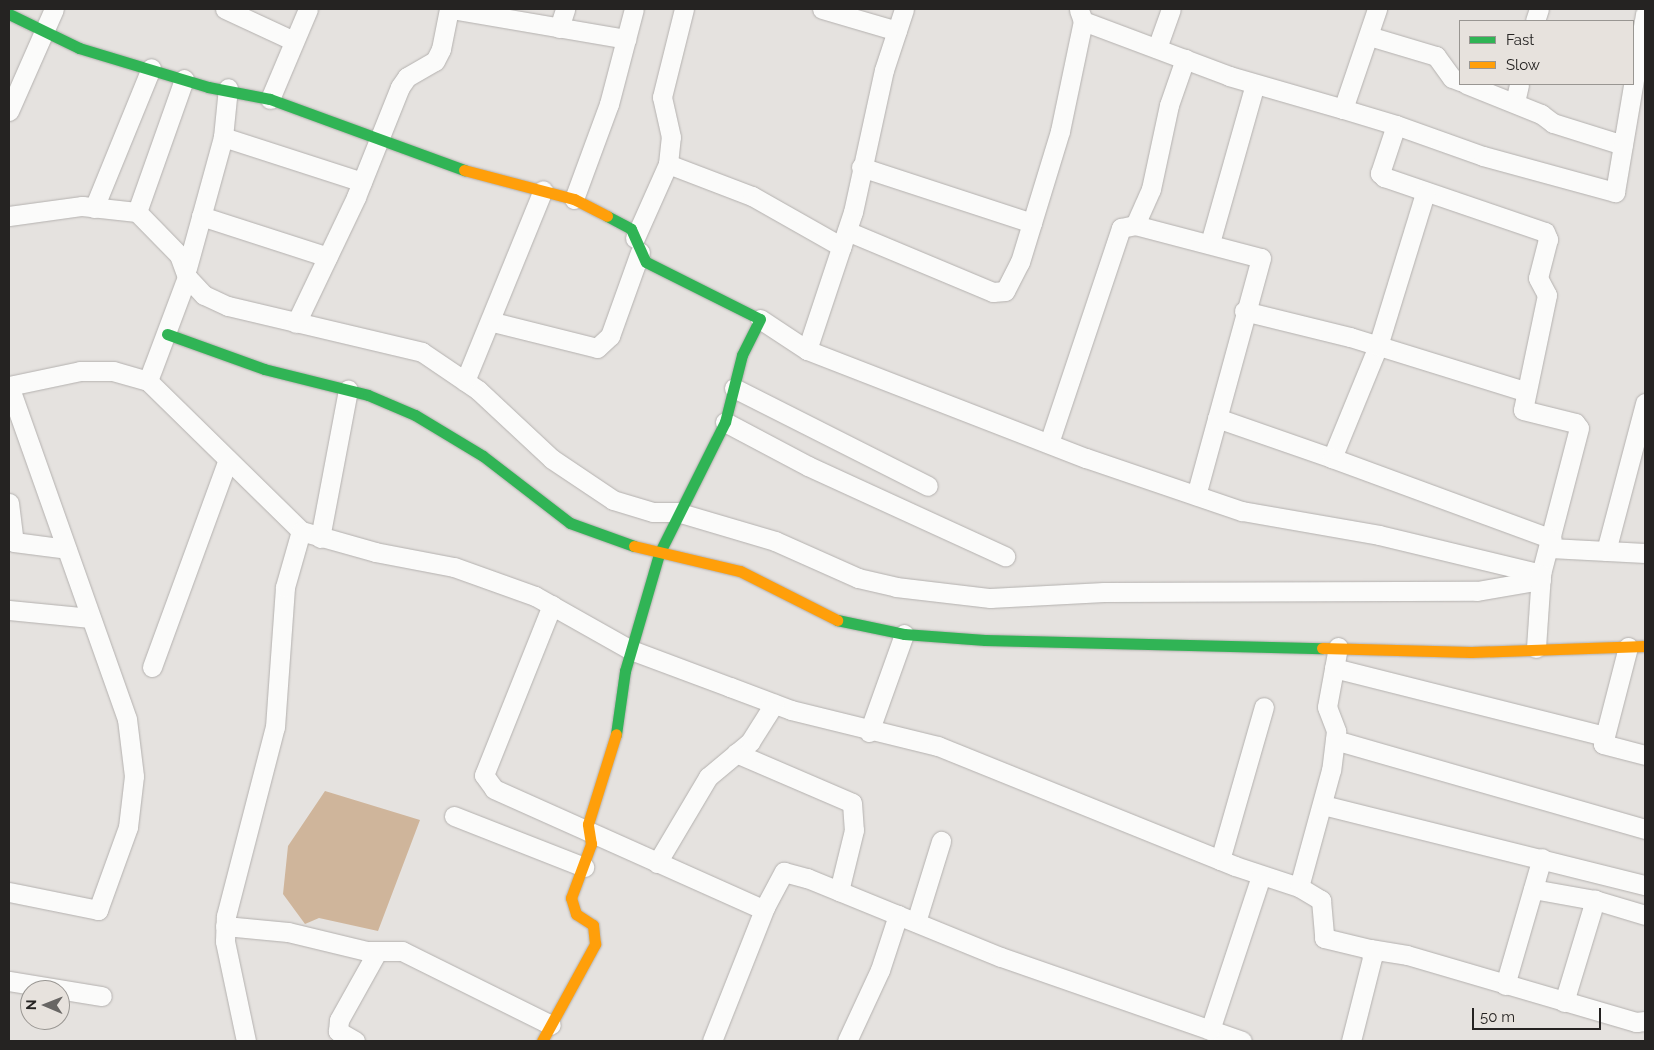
<!DOCTYPE html>
<html>
<head>
<meta charset="utf-8">
<style>
  body { margin:0 }
  #map { position:relative; width:1654px; height:1050px; overflow:hidden; background:#e5e2df; font-family:Raleway,sans-serif }
  div>[style] { position:absolute }
  .water>* { inset:0; background:#cfb59b }
  .roads { filter:drop-shadow(0 0 1px #b4b1af) drop-shadow(0 0 1px #b4b1af) }
  .street>* { height:19px; margin:-9.5px; padding:0 9.5px; transform-origin:9.5px; border-radius:9.5px; background:#fbfbfa }
  .fast>* { height:11px; margin:-5.5px; padding:0 5.5px; transform-origin:5.5px; border-radius:5.5px; background:#30b455 }
  .slow>* { height:11px; margin:-5.5px; padding:0 5.5px; transform-origin:5.5px; border-radius:5.5px; background:#ff9f0a }
  span { translate:-50% -50%; white-space:nowrap; text-align:center; line-height:1.15; -webkit-text-stroke:5px #e7e2dd; paint-order:stroke }
  .frame { position:absolute; inset:0; border:10px solid #252322; pointer-events:none }
  .legend { position:absolute; left:1459px; top:20px; width:175px; height:65px; box-sizing:border-box; background:#e7e2dd; border:1px solid #999692; margin:0; padding:6px 9px; list-style:none; font-size:15px; color:#252322 }
  .legend li { display:flex; align-items:center; gap:10px; height:25px }
  .legend b { width:25px; border:1px solid #999692 }
  .north { position:absolute; left:20px; top:980px; width:50px; height:50px; box-sizing:border-box; background:#e7e2dd; border:1px solid #999692; border-radius:50%; rotate:271deg; font-size:14px; font-weight:700; line-height:20px; text-align:center; color:#252322 }
  .north::after { content:''; display:block; margin:auto; width:18px; height:22px; background:#686664; clip-path:polygon(50% 0,100% 100%,50% 72%,0 100%) }
  .scale { position:absolute; left:1472px; top:1008px; width:129px; height:22px; box-sizing:border-box; border:2px solid #252322; border-top:0; padding-left:6px; font-size:15px; line-height:18px; white-space:nowrap; color:#252322; -webkit-text-stroke:4px #e7e2dd; paint-order:stroke }
</style>
</head>
<body>
<div id="map">
  <div class="water">
    <div style="clip-path:polygon(325px 791px,420px 820px,378px 931px,319px 918px,305px 924px,283px 894px,288px 846px)"></div>
  </div>
  <div class="roads">
    <div class="street">
      <div style="left:225px;top:9px;width:76px;rotate:24.9deg"></div>
      <div style="left:451px;top:9px;width:178px;rotate:9.7deg"></div>
      <div style="left:822px;top:9px;width:78px;rotate:16.3deg"></div>
      <div style="left:1079px;top:10px;width:12px;rotate:70deg"></div>
      <div style="left:1083px;top:21px;width:156px;rotate:20.6deg"></div>
      <div style="left:1229px;top:76px;width:119px;rotate:16.1deg"></div>
      <div style="left:1343px;top:109px;width:106px;rotate:-71.2deg"></div>
      <div style="left:1535px;top:21px;width:13px;rotate:-72deg"></div>
      <div style="left:559px;top:28px;width:20px;rotate:-72deg"></div>
      <div style="left:1369px;top:36px;width:70px;rotate:16.6deg"></div>
      <div style="left:1436px;top:56px;width:27px;rotate:54deg"></div>
      <div style="left:1452px;top:78px;width:9px;rotate:21deg"></div>
      <div style="left:1157px;top:48px;width:41px;rotate:-70.3deg"></div>
      <div style="left:1466px;top:84px;width:81px;rotate:21.8deg"></div>
      <div style="left:1541px;top:114px;width:15px;rotate:37deg"></div>
      <div style="left:1553px;top:123px;width:73px;rotate:17.4deg"></div>
      <div style="left:270px;top:99px;width:98px;rotate:-67.1deg"></div>
      <div style="left:1515px;top:102px;width:18px;rotate:-77deg"></div>
      <div style="left:1343px;top:109px;width:55px;rotate:16.8deg"></div>
      <div style="left:1396px;top:125px;width:51px;rotate:108.4deg"></div>
      <div style="left:1380px;top:173px;width:6px;rotate:45deg"></div>
      <div style="left:1384px;top:177px;width:170px;rotate:18.9deg"></div>
      <div style="left:1545px;top:232px;width:8px;rotate:67deg"></div>
      <div style="left:1548px;top:239px;width:40px;rotate:104.4deg"></div>
      <div style="left:1538px;top:278px;width:19px;rotate:62deg"></div>
      <div style="left:1547px;top:295px;width:117px;rotate:101.8deg"></div>
      <div style="left:1523px;top:410px;width:54px;rotate:14deg"></div>
      <div style="left:1575px;top:423px;width:6px;rotate:51deg"></div>
      <div style="left:1579px;top:428px;width:151px;rotate:104.6deg"></div>
      <div style="left:9px;top:111px;width:111px;rotate:-66.2deg"></div>
      <div style="left:1396px;top:125px;width:92px;rotate:19.6deg"></div>
      <div style="left:1483px;top:156px;width:137px;rotate:15.3deg"></div>
      <div style="left:1615px;top:192px;width:181px;rotate:-80.4deg"></div>
      <div style="left:223px;top:137px;width:146px;rotate:17.9deg"></div>
      <div style="left:668px;top:164px;width:90px;rotate:20.9deg"></div>
      <div style="left:752px;top:196px;width:103px;rotate:29.5deg"></div>
      <div style="left:861px;top:167px;width:180px;rotate:18.1deg"></div>
      <div style="left:574px;top:199px;width:101px;rotate:-69.8deg"></div>
      <div style="left:609px;top:104px;width:98px;rotate:-75.3deg"></div>
      <div style="left:94px;top:208px;width:151px;rotate:-67.8deg"></div>
      <div style="left:137px;top:212px;width:141px;rotate:-70.5deg"></div>
      <div style="left:9px;top:216px;width:74px;rotate:-7.8deg"></div>
      <div style="left:82px;top:206px;width:55px;rotate:6.2deg"></div>
      <div style="left:137px;top:212px;width:60px;rotate:45.7deg"></div>
      <div style="left:179px;top:255px;width:23px;rotate:70deg"></div>
      <div style="left:187px;top:277px;width:111px;rotate:110.6deg"></div>
      <div style="left:201px;top:216px;width:133px;rotate:17.9deg"></div>
      <div style="left:1135px;top:225px;width:130px;rotate:14.7deg"></div>
      <div style="left:1261px;top:258px;width:246px;rotate:105.3deg"></div>
      <div style="left:847px;top:231px;width:158px;rotate:22.7deg"></div>
      <div style="left:993px;top:292px;width:12px;rotate:-5deg"></div>
      <div style="left:1005px;top:291px;width:33px;rotate:-63deg"></div>
      <div style="left:1020px;top:262px;width:137px;rotate:-73deg"></div>
      <div style="left:1060px;top:131px;width:112px;rotate:-78.2deg"></div>
      <div style="left:635px;top:238px;width:81px;rotate:-66deg"></div>
      <div style="left:668px;top:164px;width:27px;rotate:-84deg"></div>
      <div style="left:671px;top:137px;width:41px;rotate:-102.7deg"></div>
      <div style="left:662px;top:97px;width:91px;rotate:-76deg"></div>
      <div style="left:1210px;top:243px;width:165px;rotate:-74.2deg"></div>
      <div style="left:187px;top:268px;width:136px;rotate:-74.6deg"></div>
      <div style="left:223px;top:137px;width:49px;rotate:-84.2deg"></div>
      <div style="left:187px;top:277px;width:25px;rotate:47deg"></div>
      <div style="left:204px;top:295px;width:26px;rotate:25deg"></div>
      <div style="left:228px;top:306px;width:199px;rotate:13.3deg"></div>
      <div style="left:422px;top:352px;width:68px;rotate:34.2deg"></div>
      <div style="left:478px;top:390px;width:101px;rotate:43deg"></div>
      <div style="left:552px;top:459px;width:73px;rotate:33.9deg"></div>
      <div style="left:613px;top:500px;width:42px;rotate:16.7deg"></div>
      <div style="left:653px;top:512px;width:24px"></div>
      <div style="left:677px;top:512px;width:102px;rotate:16.5deg"></div>
      <div style="left:775px;top:541px;width:91px;rotate:24deg"></div>
      <div style="left:858px;top:578px;width:39px;rotate:13deg"></div>
      <div style="left:896px;top:587px;width:95px;rotate:6.7deg"></div>
      <div style="left:990px;top:598px;width:114px;rotate:-3deg"></div>
      <div style="left:1104px;top:592px;width:373px;rotate:-0.2deg"></div>
      <div style="left:1477px;top:591px;width:65px;rotate:-9.8deg"></div>
      <div style="left:1244px;top:311px;width:109px;rotate:13.8deg"></div>
      <div style="left:1350px;top:337px;width:182px;rotate:17.2deg"></div>
      <div style="left:760px;top:319px;width:56px;rotate:33.4deg"></div>
      <div style="left:807px;top:350px;width:299px;rotate:21.2deg"></div>
      <div style="left:1086px;top:458px;width:165px;rotate:18.8deg"></div>
      <div style="left:1242px;top:511px;width:139px;rotate:9.9deg"></div>
      <div style="left:1379px;top:535px;width:167px;rotate:13.5deg"></div>
      <div style="left:1541px;top:574px;width:74px;rotate:93.9deg"></div>
      <div style="left:493px;top:322px;width:107px;rotate:14deg"></div>
      <div style="left:597px;top:348px;width:18px;rotate:-43deg"></div>
      <div style="left:610px;top:336px;width:89px;rotate:-70.3deg"></div>
      <div style="left:296px;top:323px;width:140px;rotate:-64.5deg"></div>
      <div style="left:356px;top:197px;width:118px;rotate:-68.2deg"></div>
      <div style="left:400px;top:87px;width:12px;rotate:-55deg"></div>
      <div style="left:407px;top:77px;width:32px;rotate:-30deg"></div>
      <div style="left:435px;top:61px;width:13px;rotate:-63deg"></div>
      <div style="left:441px;top:49px;width:41px;rotate:-78.7deg"></div>
      <div style="left:807px;top:350px;width:145px;rotate:-71.6deg"></div>
      <div style="left:853px;top:212px;width:145px;rotate:-77.7deg"></div>
      <div style="left:884px;top:70px;width:64px;rotate:-71.8deg"></div>
      <div style="left:465px;top:381px;width:206px;rotate:-67.8deg"></div>
      <div style="left:9px;top:386px;width:73px;rotate:-11.9deg"></div>
      <div style="left:80px;top:371px;width:33px"></div>
      <div style="left:113px;top:371px;width:36px;rotate:16deg"></div>
      <div style="left:148px;top:381px;width:214px;rotate:44.4deg"></div>
      <div style="left:301px;top:531px;width:77px;rotate:15.8deg"></div>
      <div style="left:375px;top:552px;width:80px;rotate:10.8deg"></div>
      <div style="left:454px;top:567px;width:86px;rotate:19.7deg"></div>
      <div style="left:535px;top:596px;width:110px;rotate:29.4deg"></div>
      <div style="left:631px;top:650px;width:106px;rotate:20.5deg"></div>
      <div style="left:730px;top:687px;width:65px;rotate:20.7deg"></div>
      <div style="left:791px;top:710px;width:151px;rotate:13.8deg"></div>
      <div style="left:938px;top:746px;width:320px;rotate:22deg"></div>
      <div style="left:1235px;top:866px;width:67px;rotate:18.2deg"></div>
      <div style="left:734px;top:388px;width:217px;rotate:26.8deg"></div>
      <div style="left:1217px;top:418px;width:122px;rotate:19.2deg"></div>
      <div style="left:1332px;top:458px;width:121px;rotate:-67.7deg"></div>
      <div style="left:1378px;top:346px;width:160px;rotate:-72.9deg"></div>
      <div style="left:725px;top:422px;width:94px;rotate:27.9deg"></div>
      <div style="left:808px;top:466px;width:217px;rotate:24.6deg"></div>
      <div style="left:1049px;top:443px;width:227px;rotate:-71.5deg"></div>
      <div style="left:1121px;top:228px;width:14px;rotate:-12deg"></div>
      <div style="left:1135px;top:225px;width:39px;rotate:-66deg"></div>
      <div style="left:1151px;top:189px;width:86px;rotate:-77.9deg"></div>
      <div style="left:1169px;top:105px;width:49px;rotate:-70.8deg"></div>
      <div style="left:1332px;top:458px;width:234px;rotate:20.2deg"></div>
      <div style="left:9px;top:503px;width:39px;rotate:83deg"></div>
      <div style="left:14px;top:542px;width:53px;rotate:7.5deg"></div>
      <div style="left:320px;top:538px;width:151px;rotate:-79.3deg"></div>
      <div style="left:1550px;top:548px;width:95px;rotate:3deg"></div>
      <div style="left:1606px;top:551px;width:153px;rotate:-75.2deg"></div>
      <div style="left:552px;top:605px;width:183px;rotate:111.8deg"></div>
      <div style="left:484px;top:775px;width:17px;rotate:54deg"></div>
      <div style="left:494px;top:789px;width:289px;rotate:24.1deg"></div>
      <div style="left:758px;top:907px;width:7px"></div>
      <div style="left:765px;top:907px;width:40px;rotate:-62deg"></div>
      <div style="left:784px;top:872px;width:24px;rotate:15deg"></div>
      <div style="left:807px;top:878px;width:209px;rotate:22.2deg"></div>
      <div style="left:1001px;top:957px;width:255px;rotate:19.2deg"></div>
      <div style="left:9px;top:610px;width:82px;rotate:5.6deg"></div>
      <div style="left:1338px;top:647px;width:61px;rotate:100.4deg"></div>
      <div style="left:1327px;top:707px;width:26px;rotate:69deg"></div>
      <div style="left:1336px;top:731px;width:39px;rotate:97deg"></div>
      <div style="left:1331px;top:770px;width:121px;rotate:105.3deg"></div>
      <div style="left:1299px;top:887px;width:26px;rotate:31deg"></div>
      <div style="left:1321px;top:900px;width:38px;rotate:85deg"></div>
      <div style="left:1324px;top:938px;width:47px;rotate:13.4deg"></div>
      <div style="left:1370px;top:949px;width:9px;rotate:77deg"></div>
      <div style="left:1372px;top:958px;width:86px;rotate:104.2deg"></div>
      <div style="left:1628px;top:647px;width:100px;rotate:104.5deg"></div>
      <div style="left:1603px;top:744px;width:43px;rotate:14.7deg"></div>
      <div style="left:152px;top:667px;width:218px;rotate:-69.9deg"></div>
      <div style="left:1334px;top:668px;width:279px;rotate:14.1deg"></div>
      <div style="left:869px;top:732px;width:104px;rotate:-70.3deg"></div>
      <div style="left:1335px;top:740px;width:323px;rotate:16deg"></div>
      <div style="left:736px;top:753px;width:126px;rotate:23.3deg"></div>
      <div style="left:852px;top:803px;width:27px;rotate:86deg"></div>
      <div style="left:854px;top:830px;width:63px;rotate:103.8deg"></div>
      <div style="left:1323px;top:805px;width:332px;rotate:14deg"></div>
      <div style="left:454px;top:816px;width:140px;rotate:21.4deg"></div>
      <div style="left:1220px;top:860px;width:159px;rotate:-74deg"></div>
      <div style="left:657px;top:863px;width:100px;rotate:-59.3deg"></div>
      <div style="left:708px;top:777px;width:55px;rotate:-39.8deg"></div>
      <div style="left:750px;top:742px;width:45px;rotate:-57.7deg"></div>
      <div style="left:1533px;top:889px;width:63px;rotate:10.1deg"></div>
      <div style="left:1595px;top:900px;width:52px;rotate:16.7deg"></div>
      <div style="left:9px;top:892px;width:91px;rotate:11.4deg"></div>
      <div style="left:98px;top:910px;width:88px;rotate:-70.1deg"></div>
      <div style="left:128px;top:827px;width:51px;rotate:-83.3deg"></div>
      <div style="left:134px;top:776px;width:57px;rotate:-97deg"></div>
      <div style="left:127px;top:719px;width:353px;rotate:-109.5deg"></div>
      <div style="left:916px;top:922px;width:85px;rotate:-72.8deg"></div>
      <div style="left:225px;top:926px;width:63px;rotate:5.4deg"></div>
      <div style="left:288px;top:932px;width:81px;rotate:13.5deg"></div>
      <div style="left:367px;top:951px;width:35px"></div>
      <div style="left:402px;top:951px;width:166px;rotate:26.4deg"></div>
      <div style="left:1370px;top:949px;width:37px;rotate:9deg"></div>
      <div style="left:1407px;top:955px;width:239px;rotate:16.3deg"></div>
      <div style="left:1636px;top:1022px;width:9px;rotate:-6deg"></div>
      <div style="left:9px;top:981px;width:94px;rotate:9.2deg"></div>
      <div style="left:1505px;top:985px;width:132px;rotate:-73.8deg"></div>
      <div style="left:1564px;top:1002px;width:107px;rotate:-73.1deg"></div>
      <div style="left:1210px;top:1030px;width:162px;rotate:-71.7deg"></div>
      <div style="left:246px;top:1041px;width:102px;rotate:-101.9deg"></div>
      <div style="left:225px;top:941px;width:25px;rotate:-88deg"></div>
      <div style="left:226px;top:916px;width:195px;rotate:-75.5deg"></div>
      <div style="left:275px;top:727px;width:140px;rotate:-85.9deg"></div>
      <div style="left:285px;top:587px;width:58px;rotate:-74.1deg"></div>
      <div style="left:355px;top:1041px;width:20px;rotate:-150deg"></div>
      <div style="left:338px;top:1031px;width:11px;rotate:-85deg"></div>
      <div style="left:339px;top:1020px;width:78px;rotate:-60.8deg"></div>
      <div style="left:712px;top:1041px;width:144px;rotate:-68.4deg"></div>
      <div style="left:847px;top:1041px;width:78px;rotate:-65.1deg"></div>
      <div style="left:880px;top:970px;width:58px;rotate:-71.9deg"></div>
    </div>
    <div class="fast">
      <div style="left:9px;top:14px;width:78px;rotate:25.9deg"></div>
      <div style="left:79px;top:48px;width:135px;rotate:16.8deg"></div>
      <div style="left:208px;top:87px;width:63px;rotate:11deg"></div>
      <div style="left:270px;top:99px;width:207px;rotate:20.1deg"></div>
      <div style="left:607px;top:216px;width:27px;rotate:28deg"></div>
      <div style="left:631px;top:229px;width:36px;rotate:66deg"></div>
      <div style="left:646px;top:262px;width:127px;rotate:26.6deg"></div>
      <div style="left:760px;top:319px;width:40px;rotate:116.6deg"></div>
      <div style="left:742px;top:355px;width:69px;rotate:104.2deg"></div>
      <div style="left:725px;top:422px;width:148px;rotate:116.6deg"></div>
      <div style="left:659px;top:554px;width:122px;rotate:106.2deg"></div>
      <div style="left:625px;top:671px;width:64px;rotate:98.1deg"></div>
      <div style="left:167px;top:334px;width:103px;rotate:19.8deg"></div>
      <div style="left:264px;top:369px;width:107px;rotate:14deg"></div>
      <div style="left:368px;top:395px;width:51px;rotate:23.1deg"></div>
      <div style="left:415px;top:415px;width:79px;rotate:31.1deg"></div>
      <div style="left:483px;top:456px;width:110px;rotate:37.6deg"></div>
      <div style="left:570px;top:523px;width:68px;rotate:19.8deg"></div>
      <div style="left:837px;top:620px;width:68px;rotate:11.8deg"></div>
      <div style="left:904px;top:634px;width:81px;rotate:4.2deg"></div>
      <div style="left:985px;top:640px;width:337px;rotate:1.4deg"></div>
    </div>
    <div class="slow">
      <div style="left:464px;top:170px;width:114px;rotate:14.8deg"></div>
      <div style="left:574px;top:199px;width:37px;rotate:27deg"></div>
      <div style="left:634px;top:546px;width:109px;rotate:13.3deg"></div>
      <div style="left:740px;top:571px;width:109px;rotate:26.8deg"></div>
      <div style="left:1322px;top:648px;width:149px;rotate:1.5deg"></div>
      <div style="left:1471px;top:652px;width:174px;rotate:-2deg"></div>
      <div style="left:542px;top:1041px;width:111px;rotate:-61.3deg"></div>
      <div style="left:595px;top:944px;width:19px;rotate:-96deg"></div>
      <div style="left:593px;top:925px;width:20px;rotate:-147deg"></div>
      <div style="left:576px;top:914px;width:17px;rotate:-107deg"></div>
      <div style="left:571px;top:898px;width:58px;rotate:-69.7deg"></div>
      <div style="left:591px;top:844px;width:20px;rotate:-99deg"></div>
      <div style="left:588px;top:824px;width:94px;rotate:-72.7deg"></div>
    </div>
  </div>
  <div class="frame"></div>
  <ul class="legend">
  <li><b style="height:6px;background:#30b455"></b>Fast</li>
  <li><b style="height:6px;background:#ff9f0a"></b>Slow</li>
  </ul>
  <div class="north">N</div>
  <div class="scale">50 m</div>
</div>
</body>
</html>
